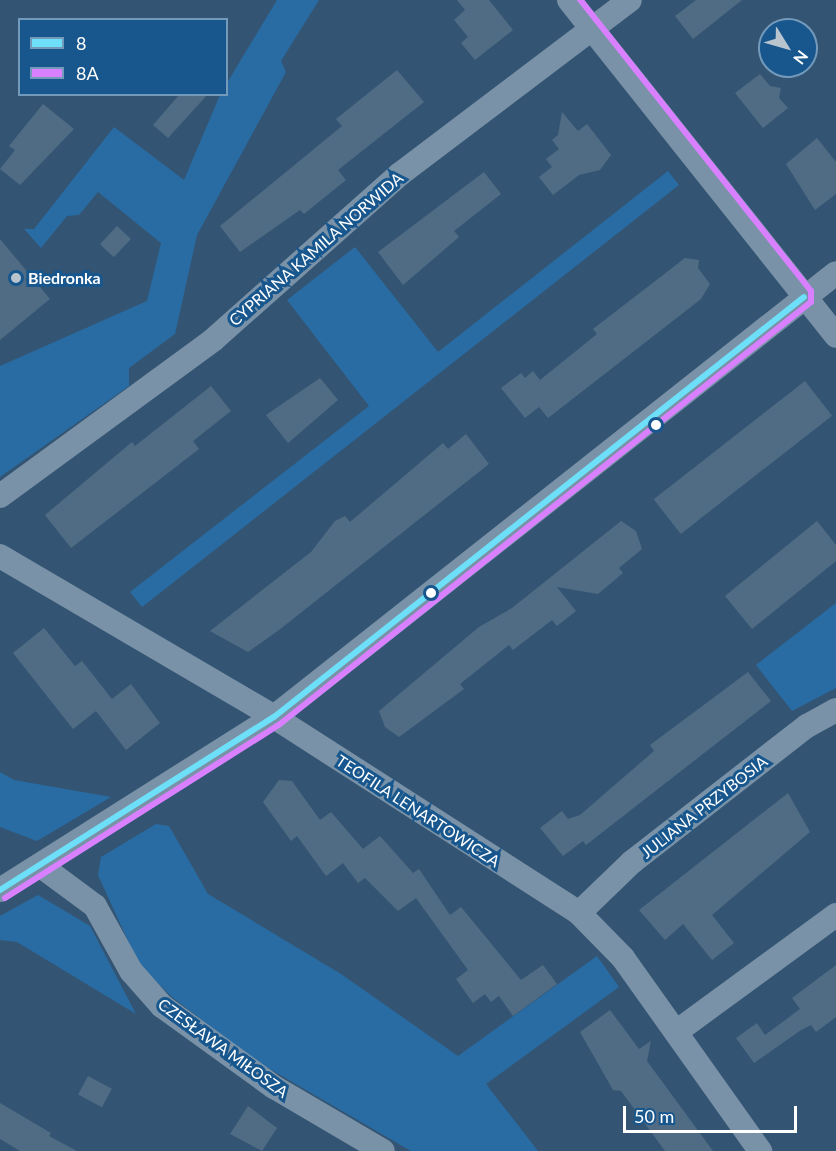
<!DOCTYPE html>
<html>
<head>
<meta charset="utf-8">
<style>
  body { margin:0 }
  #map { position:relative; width:836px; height:1151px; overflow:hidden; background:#335573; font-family:Lato,sans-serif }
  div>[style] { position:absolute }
  .green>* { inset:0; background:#296ca3 }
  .building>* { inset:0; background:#506c84; transform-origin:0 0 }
  .minor>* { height:24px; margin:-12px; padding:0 12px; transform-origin:12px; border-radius:12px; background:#7a92a7 }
  .bus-1>* { height:6px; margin:-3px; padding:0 3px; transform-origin:3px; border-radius:3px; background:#6ddff8 }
  .bus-2>* { height:6px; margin:-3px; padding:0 3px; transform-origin:3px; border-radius:3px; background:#d880ff }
  .dots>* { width:16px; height:16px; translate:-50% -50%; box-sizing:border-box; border:3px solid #18578e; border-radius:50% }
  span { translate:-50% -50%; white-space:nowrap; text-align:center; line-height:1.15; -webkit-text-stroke:6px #18578e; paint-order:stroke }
  .street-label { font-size:16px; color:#fff }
  .poi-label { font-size:16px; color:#fff; font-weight:700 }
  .left { translate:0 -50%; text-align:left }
  .legend { position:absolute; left:18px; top:18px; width:210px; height:78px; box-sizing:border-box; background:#18578e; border:2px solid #749abb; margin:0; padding:8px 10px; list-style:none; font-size:18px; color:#fff }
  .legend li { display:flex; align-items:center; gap:12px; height:30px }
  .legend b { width:30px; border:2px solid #749abb }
  .north { position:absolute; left:758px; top:18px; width:60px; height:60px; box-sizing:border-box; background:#18578e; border:2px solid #749abb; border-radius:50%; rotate:127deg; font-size:16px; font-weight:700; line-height:24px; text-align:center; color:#fff }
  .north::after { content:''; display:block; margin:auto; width:21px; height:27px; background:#b8c4ce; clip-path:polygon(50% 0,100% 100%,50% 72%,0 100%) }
  .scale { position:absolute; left:623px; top:1106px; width:174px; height:27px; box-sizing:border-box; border:3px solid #fff; border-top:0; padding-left:8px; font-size:18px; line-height:21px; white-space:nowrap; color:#fff; -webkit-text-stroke:4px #18578e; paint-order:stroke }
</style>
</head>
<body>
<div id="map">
  <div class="green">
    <div style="clip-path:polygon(277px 0,319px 0,281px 61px,286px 72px,197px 235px,175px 334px,129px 368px,129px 386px,0 477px,0 366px,147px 301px,161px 243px,98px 192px,79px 215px,67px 216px,41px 248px,24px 229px,34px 229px,114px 127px,184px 180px,220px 95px,226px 94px,227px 83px)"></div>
    <div style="clip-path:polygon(668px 171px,679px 185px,142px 607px,130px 592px,369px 406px,287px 300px,355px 247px,438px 352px)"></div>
    <div style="clip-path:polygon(836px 603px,836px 688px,792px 711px,756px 665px)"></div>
    <div style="clip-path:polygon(0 772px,14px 780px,111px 797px,37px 841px,0 827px)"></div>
    <div style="clip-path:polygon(156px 824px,169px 826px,208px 894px,341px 974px,458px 1056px,597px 956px,619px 987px,486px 1084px,538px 1151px,411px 1151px,251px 1058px,172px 997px,139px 965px,98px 875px,101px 857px)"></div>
    <div style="clip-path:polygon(38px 895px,90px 926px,136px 1014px,17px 942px,0 940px,0 916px)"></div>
  </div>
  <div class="building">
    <div style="clip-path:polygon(457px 0,489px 0,513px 30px,475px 60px,461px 43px,468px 37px,454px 20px,465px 10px)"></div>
    <div style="clip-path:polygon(696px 0,742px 0,693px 39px,675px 16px)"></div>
    <div style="clip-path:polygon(397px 70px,424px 102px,338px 170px,346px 180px,304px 214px,300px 210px,240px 252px,220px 226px,342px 126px,336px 119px)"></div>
    <div style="clip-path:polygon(760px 74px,770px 86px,781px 88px,779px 98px,788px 108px,763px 128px,735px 93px)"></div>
    <div style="clip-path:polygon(180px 94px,208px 94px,168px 138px,153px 125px)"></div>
    <div style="clip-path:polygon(43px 104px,74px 129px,20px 185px,0 169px,15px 150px,9px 146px)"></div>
    <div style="clip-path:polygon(562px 112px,578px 131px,587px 124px,611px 155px,600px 170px,579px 175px,553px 195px,539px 177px,552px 167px,546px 159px,559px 149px,552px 140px,558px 135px)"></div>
    <div style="clip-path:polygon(817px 138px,836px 162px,836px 194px,815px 210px,786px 164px)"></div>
    <div style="clip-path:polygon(484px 172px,501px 194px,454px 231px,459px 237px,403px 285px,378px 252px)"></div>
    <div style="left:117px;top:226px;width:19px;height:25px;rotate:43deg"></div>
    <div style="clip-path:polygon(0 239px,50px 299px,0 340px)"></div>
    <div style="clip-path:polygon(685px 258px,699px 260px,698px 268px,710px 284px,701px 299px,548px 418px,539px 407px,525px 418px,501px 388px,521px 373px,525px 378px,533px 371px,540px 380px,597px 334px,593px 329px)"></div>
    <div style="clip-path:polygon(320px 378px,338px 400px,288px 443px,266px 415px)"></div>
    <div style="left:805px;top:381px;width:44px;height:192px;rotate:52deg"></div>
    <div style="clip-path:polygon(211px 386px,231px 411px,193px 441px,199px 449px,71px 548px,45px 515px,132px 442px,135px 446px)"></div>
    <div style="clip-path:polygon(466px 434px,489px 464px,279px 630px,248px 652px,210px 631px,311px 552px,335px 521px,345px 516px,350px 522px,443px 443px,448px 449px)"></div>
    <div style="clip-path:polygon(621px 521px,636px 531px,642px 549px,619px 568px,623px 573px,598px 594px,557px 587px,576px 611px,557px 626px,552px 620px,513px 650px,509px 645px,460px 684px,464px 689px,399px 737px,385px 727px,379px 711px,479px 627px,512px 608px)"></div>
    <div style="clip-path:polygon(817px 521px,836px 545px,836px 561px,752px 629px,725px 596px)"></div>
    <div style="clip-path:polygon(44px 628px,75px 666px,82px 661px,112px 699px,131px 684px,160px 723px,126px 750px,96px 711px,73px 729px,13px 653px)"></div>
    <div style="clip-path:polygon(748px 672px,771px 701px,586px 845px,583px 841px,563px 856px,540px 828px,562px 811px,568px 819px,580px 815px,654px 751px,650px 745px)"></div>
    <div style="clip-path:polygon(279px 780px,292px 781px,320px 820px,331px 812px,363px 849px,380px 836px,413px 873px,419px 869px,450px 915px,461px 907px,521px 980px,543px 965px,557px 984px,513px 1016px,499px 996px,491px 1002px,485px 994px,473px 1003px,456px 979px,468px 970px,416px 898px,398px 911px,365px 878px,358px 883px,343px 863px,326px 876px,297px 836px,291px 841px,263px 802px)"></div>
    <div style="clip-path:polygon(788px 793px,810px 832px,712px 915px,734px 943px,712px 960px,683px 924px,665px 940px,639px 910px)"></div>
    <div style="clip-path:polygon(836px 965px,836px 1017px,816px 1032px,811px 1025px,801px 1030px,754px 1063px,736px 1038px,757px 1023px,765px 1035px,800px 1009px,792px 998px)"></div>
    <div style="clip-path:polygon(610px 1010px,639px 1049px,651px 1041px,647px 1061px,713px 1151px,665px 1151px,621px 1091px,613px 1090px,580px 1032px)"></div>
    <div style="left:88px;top:1076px;width:27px;height:21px;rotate:28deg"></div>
    <div style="clip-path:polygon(0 1103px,51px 1133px,49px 1136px,77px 1151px,20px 1151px,0 1139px)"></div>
    <div style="clip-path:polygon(248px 1106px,277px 1128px,262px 1151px,230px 1134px)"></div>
  </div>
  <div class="minor">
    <div style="left:569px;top:0;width:429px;rotate:51.5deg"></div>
    <div style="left:0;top:496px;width:264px;rotate:-36.2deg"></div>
    <div style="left:213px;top:340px;width:250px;rotate:-41.6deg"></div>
    <div style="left:400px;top:174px;width:288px;rotate:-37.1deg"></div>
    <div style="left:0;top:556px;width:318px;rotate:30.4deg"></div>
    <div style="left:274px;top:717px;width:363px;rotate:32.7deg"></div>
    <div style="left:579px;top:913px;width:63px;rotate:45.6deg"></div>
    <div style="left:623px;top:958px;width:237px;rotate:54.6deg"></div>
    <div style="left:41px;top:866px;width:67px;rotate:36.5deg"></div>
    <div style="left:95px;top:906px;width:74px;rotate:61deg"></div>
    <div style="left:131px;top:971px;width:47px;rotate:48.5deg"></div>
    <div style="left:162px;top:1006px;width:138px;rotate:35.9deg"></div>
    <div style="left:274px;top:1087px;width:126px;rotate:30.4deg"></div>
    <div style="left:0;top:890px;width:324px;rotate:-32.3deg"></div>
    <div style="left:274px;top:717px;width:716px;rotate:-38.31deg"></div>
    <div style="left:579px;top:913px;width:74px;rotate:-43.9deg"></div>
    <div style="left:632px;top:862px;width:222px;rotate:-37.9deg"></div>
    <div style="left:807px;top:726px;width:33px;rotate:-29deg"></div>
    <div style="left:676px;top:1032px;width:198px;rotate:-36.2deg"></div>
  </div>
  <div class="bus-1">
    <div style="left:0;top:890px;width:324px;rotate:-32.3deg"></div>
    <div style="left:274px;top:717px;width:676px;rotate:-38.4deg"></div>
  </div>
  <div class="bus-2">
    <div style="left:5px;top:898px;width:325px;rotate:-32.3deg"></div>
    <div style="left:280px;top:724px;width:678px;rotate:-38.48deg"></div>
    <div style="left:811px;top:302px;width:11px;rotate:-90deg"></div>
    <div style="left:811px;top:291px;width:372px;rotate:-128.4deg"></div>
  </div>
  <div class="dots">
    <div style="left:16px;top:278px;background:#b8c4ce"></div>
    <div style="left:656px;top:425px;background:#fff"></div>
    <div style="left:431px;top:593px;background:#fff"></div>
  </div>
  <div class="street-label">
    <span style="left:316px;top:249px;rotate:-41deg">CYPRIANA KAMILA NORWIDA</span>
    <span style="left:704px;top:807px;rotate:-38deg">JULIANA PRZYBOSIA</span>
    <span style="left:418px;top:811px;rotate:33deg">TEOFILA LENARTOWICZA</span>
    <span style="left:223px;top:1048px;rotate:36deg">CZESŁAWA MIŁOSZA</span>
  </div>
  <div class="poi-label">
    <span class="left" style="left:28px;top:278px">Biedronka</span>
  </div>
  <ul class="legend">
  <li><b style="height:8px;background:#6ddff8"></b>8</li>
  <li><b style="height:8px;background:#d880ff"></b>8A</li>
  </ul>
  <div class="north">N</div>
  <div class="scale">50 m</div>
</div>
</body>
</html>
